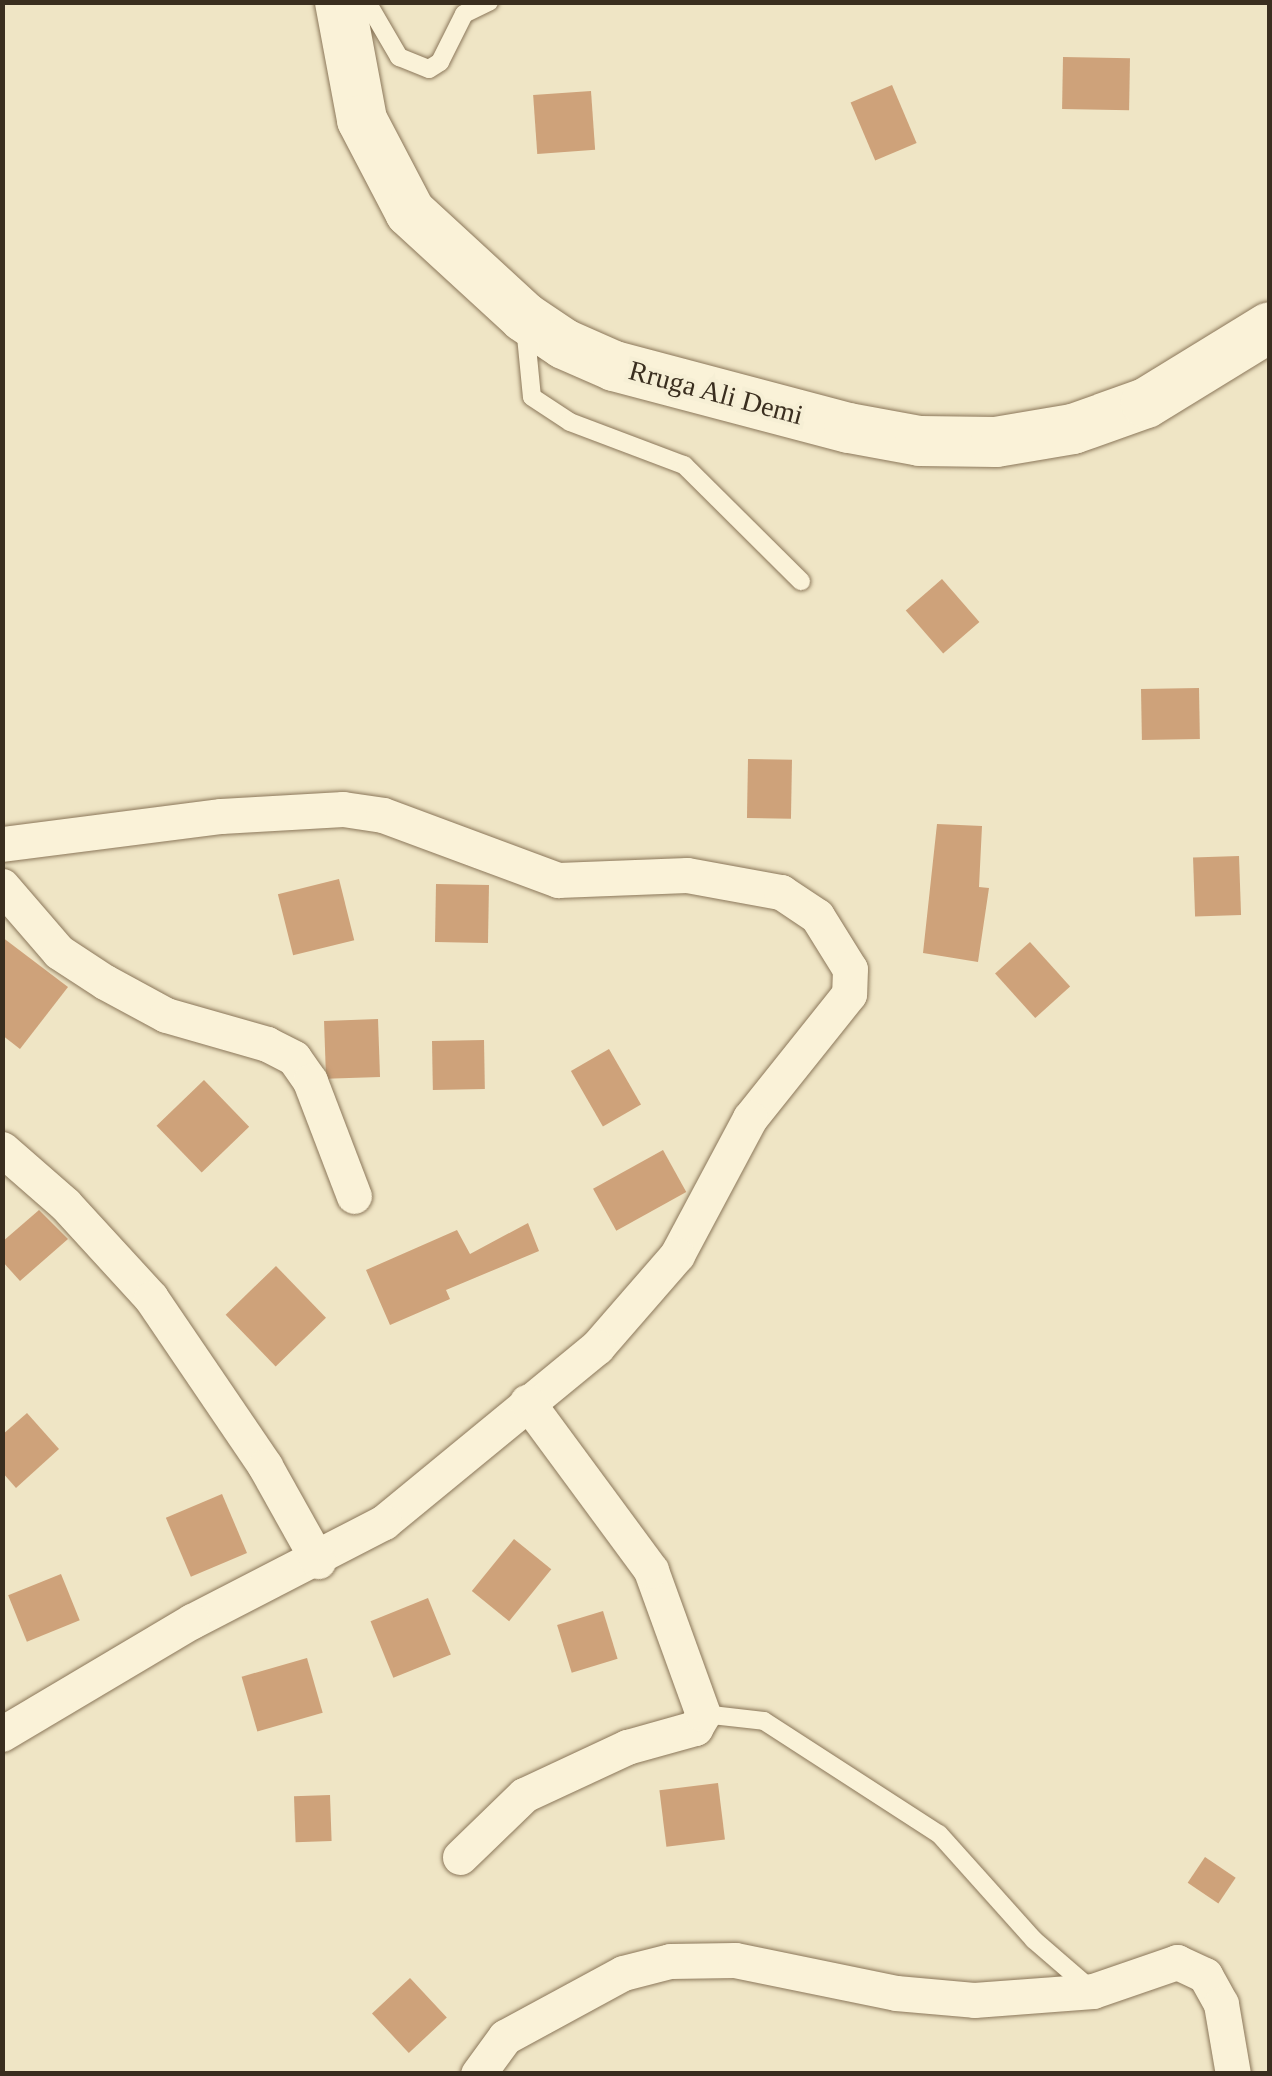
<!DOCTYPE html>
<html>
<head>
<meta charset="utf-8">
<style>
  body { margin:0 }
  #map { position:relative; width:1272px; height:2076px; overflow:hidden; background:#efe5c5; font-family:Georgia,serif }
  div>[style] { position:absolute }
  .building>* { inset:0; background:#cea27a; transform-origin:0 0 }
  .roads { filter:drop-shadow(0 0 2px #8b775a) drop-shadow(0 0 2px #8b775a) }
  .lane>* { height:18px; margin:-9px; padding:0 9px; transform-origin:9px; border-radius:9px; background:#faf2d8 }
  .street>* { height:35px; margin:-17.5px; padding:0 17.5px; transform-origin:17.5px; border-radius:17.5px; background:#faf2d8 }
  .secondary>* { height:50px; margin:-25px; padding:0 25px; transform-origin:25px; border-radius:25px; background:#faf2d8 }
  span { translate:-50% -50%; white-space:nowrap; text-align:center; line-height:1.15; -webkit-text-stroke:8px #f6efd5; paint-order:stroke }
  .street-label { font-size:28px; color:#3a2e1f }
  .frame { position:absolute; inset:0; border:5px solid #3a2e1f; pointer-events:none }
</style>
</head>
<body>
<div id="map">
  <div class="building">
    <div style="left:1063px;top:57px;width:67px;height:52px;rotate:1deg"></div>
    <div style="left:892px;top:85px;width:63px;height:45px;rotate:67deg"></div>
    <div style="left:591px;top:91px;width:59px;height:58px;rotate:86deg"></div>
    <div style="left:942px;top:579px;width:57px;height:48px;rotate:49deg"></div>
    <div style="left:1199px;top:688px;width:51px;height:58px;rotate:89deg"></div>
    <div style="left:748px;top:759px;width:44px;height:59px;rotate:1deg"></div>
    <div style="clip-path:polygon(937px 824px,982px 826px,979px 887px,989px 888px,978px 962px,923px 953px)"></div>
    <div style="left:1239px;top:856px;width:59px;height:46px;rotate:88deg"></div>
    <div style="left:339px;top:879px;width:63px;height:63px;rotate:76deg"></div>
    <div style="left:436px;top:884px;width:53px;height:58px;rotate:1deg"></div>
    <div style="clip-path:polygon(2px 937px,68px 987px,20px 1049px,2px 1035px)"></div>
    <div style="left:1030px;top:942px;width:60px;height:47px;rotate:48deg"></div>
    <div style="left:378px;top:1019px;width:58px;height:54px;rotate:88deg"></div>
    <div style="left:484px;top:1040px;width:49px;height:52px;rotate:89deg"></div>
    <div style="left:609px;top:1049px;width:64px;height:44px;rotate:60deg"></div>
    <div style="left:204px;top:1080px;width:65px;height:66px;rotate:46deg"></div>
    <div style="left:663px;top:1150px;width:48px;height:80px;rotate:61deg"></div>
    <div style="clip-path:polygon(39px 1210px,68px 1239px,20px 1281px,2px 1261px,2px 1242px)"></div>
    <div style="clip-path:polygon(528px 1223px,539px 1251px,446px 1290px,450px 1299px,390px 1325px,366px 1270px,457px 1230px,470px 1254px)"></div>
    <div style="left:276px;top:1266px;width:72px;height:70px;rotate:46deg"></div>
    <div style="clip-path:polygon(27px 1413px,59px 1449px,16px 1488px,2px 1472px,2px 1435px)"></div>
    <div style="left:222px;top:1494px;width:64px;height:61px;rotate:67deg"></div>
    <div style="left:514px;top:1539px;width:48px;height:67px;rotate:39deg"></div>
    <div style="left:61px;top:1574px;width:50px;height:57px;rotate:68deg"></div>
    <div style="left:428px;top:1598px;width:61px;height:62px;rotate:68deg"></div>
    <div style="left:603px;top:1611px;width:50px;height:48px;rotate:73deg"></div>
    <div style="left:307px;top:1658px;width:57px;height:68px;rotate:74deg"></div>
    <div style="left:718px;top:1783px;width:57px;height:59px;rotate:83deg"></div>
    <div style="left:330px;top:1795px;width:46px;height:36px;rotate:88deg"></div>
    <div style="left:1205px;top:1857px;width:37px;height:31px;rotate:34deg"></div>
    <div style="left:410px;top:1978px;width:54px;height:52px;rotate:47deg"></div>
  </div>
  <div class="roads">
    <div class="lane">
      <div style="left:367px;top:2px;width:64px;rotate:59.8deg"></div>
      <div style="left:399px;top:57px;width:32px;rotate:22deg"></div>
      <div style="left:429px;top:69px;width:13px;rotate:-32deg"></div>
      <div style="left:440px;top:62px;width:54px;rotate:-63.4deg"></div>
      <div style="left:464px;top:14px;width:28px;rotate:-26deg"></div>
      <div style="left:525px;top:326px;width:71px;rotate:84.4deg"></div>
      <div style="left:532px;top:397px;width:45px;rotate:33.3deg"></div>
      <div style="left:570px;top:422px;width:122px;rotate:20.7deg"></div>
      <div style="left:684px;top:465px;width:165px;rotate:44.8deg"></div>
      <div style="left:703px;top:1714px;width:61px;rotate:6.5deg"></div>
      <div style="left:764px;top:1721px;width:208px;rotate:32.9deg"></div>
      <div style="left:939px;top:1834px;width:142px;rotate:48.1deg"></div>
      <div style="left:1034px;top:1940px;width:77px;rotate:40.8deg"></div>
    </div>
    <div class="street">
      <div style="left:2px;top:844px;width:221px;rotate:-7.3deg"></div>
      <div style="left:221px;top:816px;width:122px;rotate:-3.3deg"></div>
      <div style="left:343px;top:809px;width:40px;rotate:8.5deg"></div>
      <div style="left:383px;top:815px;width:187px;rotate:20.4deg"></div>
      <div style="left:558px;top:880px;width:129px;rotate:-2.2deg"></div>
      <div style="left:687px;top:875px;width:96px;rotate:10.3deg"></div>
      <div style="left:781px;top:892px;width:43px;rotate:33.7deg"></div>
      <div style="left:817px;top:916px;width:62px;rotate:58.1deg"></div>
      <div style="left:850px;top:969px;width:25px;rotate:92deg"></div>
      <div style="left:849px;top:994px;width:159px;rotate:128.6deg"></div>
      <div style="left:750px;top:1118px;width:155px;rotate:118.1deg"></div>
      <div style="left:677px;top:1255px;width:122px;rotate:131deg"></div>
      <div style="left:597px;top:1347px;width:276px;rotate:140.6deg"></div>
      <div style="left:384px;top:1522px;width:216px;rotate:152.7deg"></div>
      <div style="left:192px;top:1621px;width:221px;rotate:149.3deg"></div>
      <div style="left:2px;top:886px;width:87px;rotate:49.2deg"></div>
      <div style="left:59px;top:952px;width:55px;rotate:33.1deg"></div>
      <div style="left:105px;top:982px;width:69px;rotate:28.4deg"></div>
      <div style="left:166px;top:1015px;width:105px;rotate:16deg"></div>
      <div style="left:267px;top:1044px;width:30px;rotate:27deg"></div>
      <div style="left:294px;top:1058px;width:28px;rotate:55deg"></div>
      <div style="left:310px;top:1081px;width:123px;rotate:69.1deg"></div>
      <div style="left:2px;top:1149px;width:84px;rotate:41.1deg"></div>
      <div style="left:65px;top:1204px;width:127px;rotate:47.5deg"></div>
      <div style="left:151px;top:1298px;width:203px;rotate:55.8deg"></div>
      <div style="left:265px;top:1466px;width:109px;rotate:60.8deg"></div>
      <div style="left:460px;top:1857px;width:89px;rotate:-44.1deg"></div>
      <div style="left:524px;top:1795px;width:114px;rotate:-25deg"></div>
      <div style="left:627px;top:1747px;width:71px;rotate:-15.6deg"></div>
      <div style="left:695px;top:1728px;width:16px;rotate:-60deg"></div>
      <div style="left:703px;top:1714px;width:153px;rotate:-109.9deg"></div>
      <div style="left:651px;top:1570px;width:209px;rotate:-126.4deg"></div>
      <div style="left:478px;top:2074px;width:46px;rotate:-53.9deg"></div>
      <div style="left:505px;top:2037px;width:134px;rotate:-28.5deg"></div>
      <div style="left:623px;top:1973px;width:49px;rotate:-14.3deg"></div>
      <div style="left:670px;top:1961px;width:65px;rotate:-0.9deg"></div>
      <div style="left:735px;top:1960px;width:164px;rotate:11.6deg"></div>
      <div style="left:896px;top:1993px;width:78px;rotate:5.1deg"></div>
      <div style="left:974px;top:2000px;width:119px;rotate:-4.3deg"></div>
      <div style="left:1093px;top:1991px;width:89px;rotate:-19deg"></div>
      <div style="left:1177px;top:1962px;width:31px;rotate:25deg"></div>
      <div style="left:1205px;top:1975px;width:33px;rotate:61deg"></div>
      <div style="left:1221px;top:2004px;width:71px;rotate:80.3deg"></div>
    </div>
    <div class="secondary">
      <div style="left:340px;top:2px;width:120px;rotate:79.4deg"></div>
      <div style="left:362px;top:120px;width:104px;rotate:62.4deg"></div>
      <div style="left:410px;top:212px;width:155px;rotate:42.6deg"></div>
      <div style="left:524px;top:317px;width:48px;rotate:34deg"></div>
      <div style="left:564px;top:344px;width:55px;rotate:23.7deg"></div>
      <div style="left:614px;top:366px;width:243px;rotate:14.8deg"></div>
      <div style="left:849px;top:428px;width:72px;rotate:10.4deg"></div>
      <div style="left:920px;top:441px;width:76px;rotate:0.8deg"></div>
      <div style="left:996px;top:442px;width:78px;rotate:-9.6deg"></div>
      <div style="left:1073px;top:429px;width:77px;rotate:-19.6deg"></div>
      <div style="left:1146px;top:403px;width:145px;rotate:-31.5deg"></div>
    </div>
  </div>
  <div class="street-label">
    <span style="left:716px;top:393px;rotate:15deg">Rruga Ali Demi</span>
  </div>
  <div class="frame"></div>
</div>
</body>
</html>
